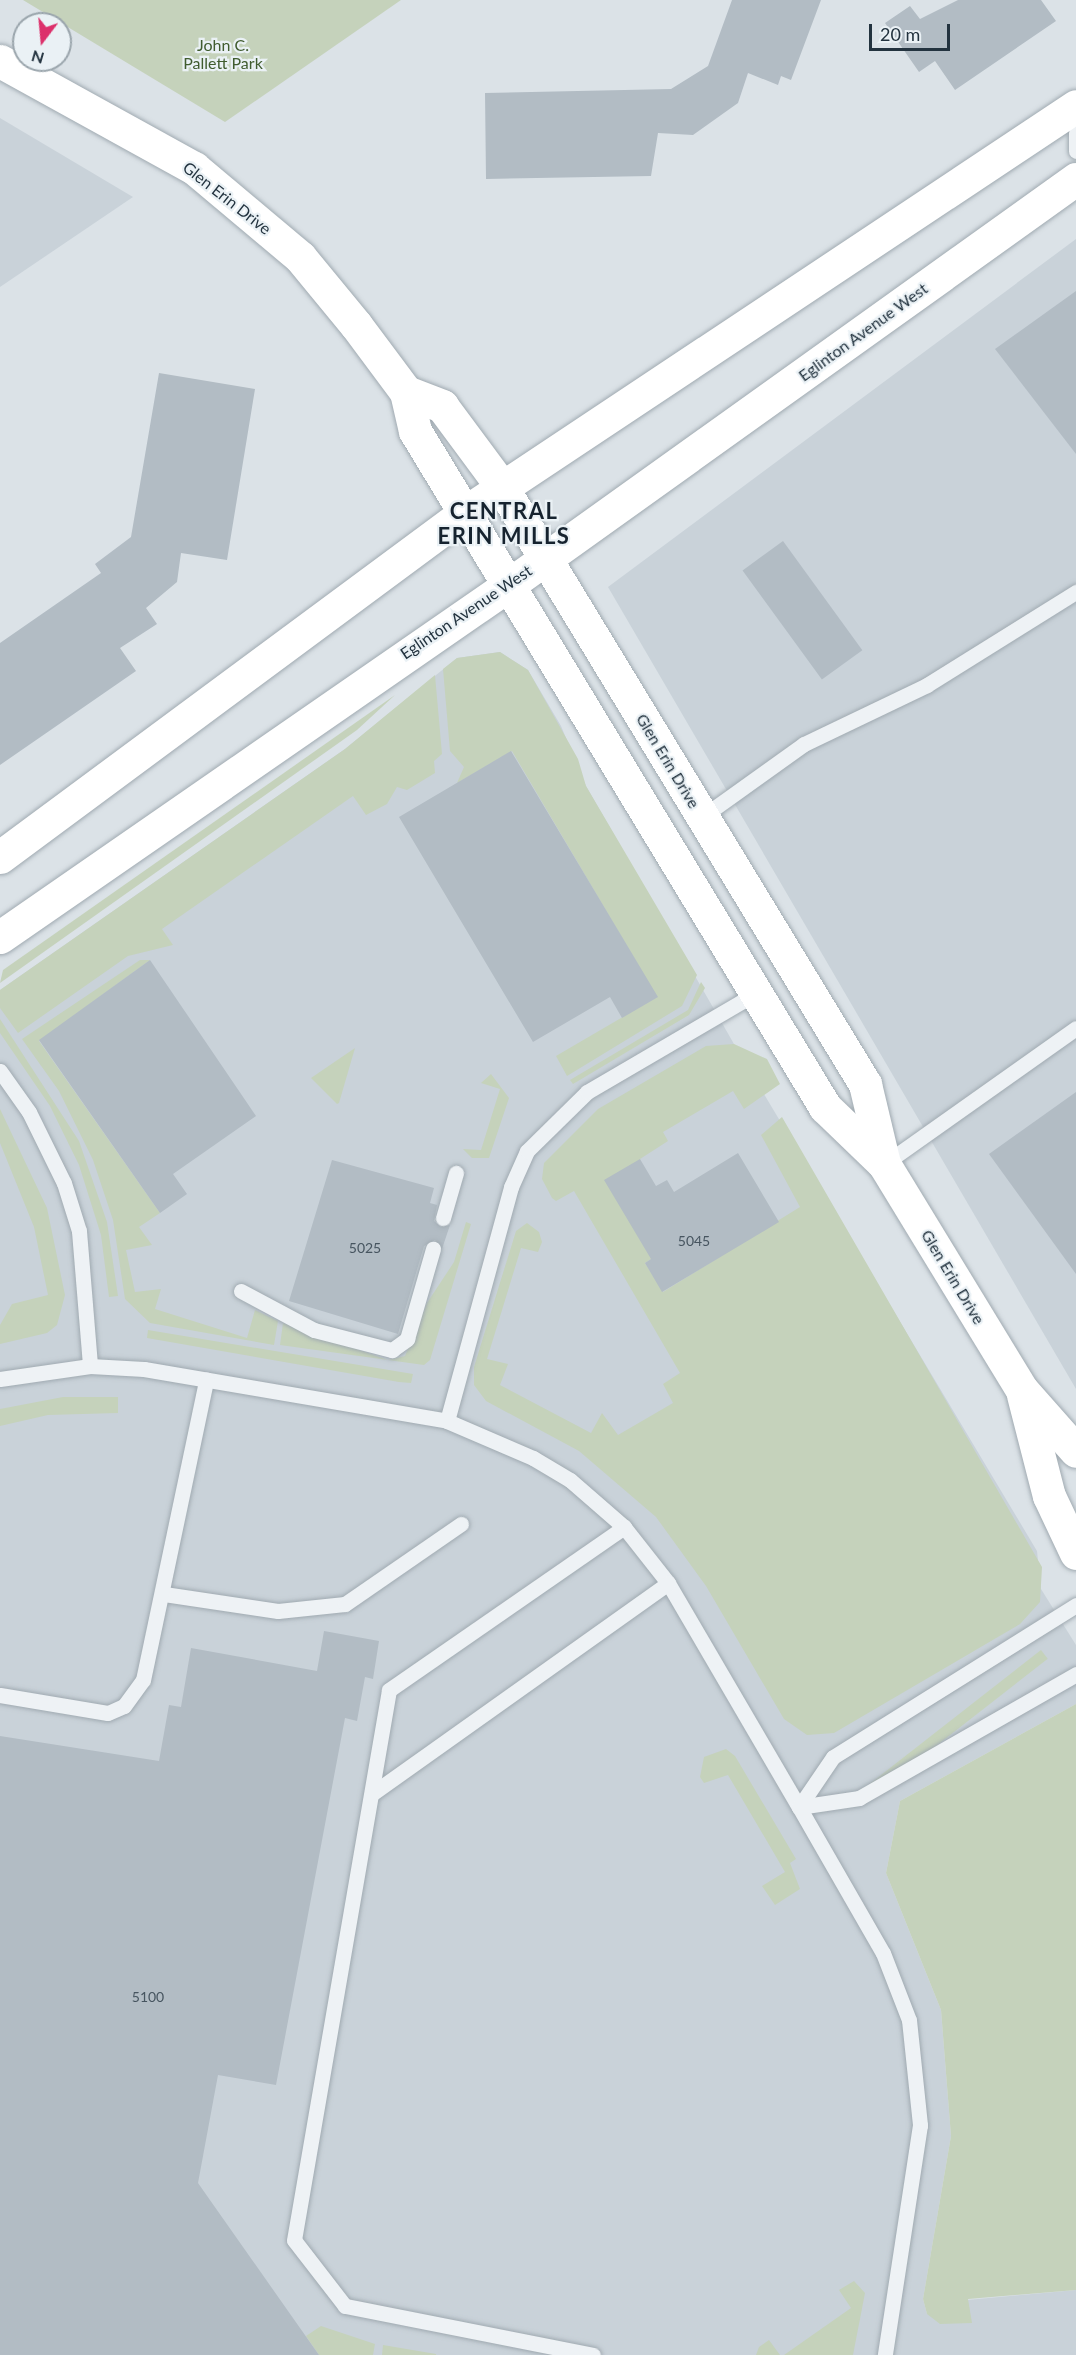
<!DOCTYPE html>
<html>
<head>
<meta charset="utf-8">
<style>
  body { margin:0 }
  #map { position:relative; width:1076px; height:2355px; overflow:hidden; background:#dbe2e7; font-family:Lato,sans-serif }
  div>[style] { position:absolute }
  .built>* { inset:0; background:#c9d2d9 }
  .green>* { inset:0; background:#c5d2bb; transform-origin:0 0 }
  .building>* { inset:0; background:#b2bcc4; transform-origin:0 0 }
  .roads { filter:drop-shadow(0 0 2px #a0aab1) drop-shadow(0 0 2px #a0aab1) }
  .lane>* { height:15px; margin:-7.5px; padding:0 7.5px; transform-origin:7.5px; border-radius:7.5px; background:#eef2f5 }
  .secondary>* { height:33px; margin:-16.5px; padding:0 16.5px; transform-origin:16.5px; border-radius:16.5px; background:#fff }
  .primary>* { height:33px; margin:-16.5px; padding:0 16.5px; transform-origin:16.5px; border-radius:16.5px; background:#fff }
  span { translate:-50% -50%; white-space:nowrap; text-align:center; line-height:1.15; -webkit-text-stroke:4.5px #eaf1f5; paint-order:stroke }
  .number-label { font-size:14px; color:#475560 }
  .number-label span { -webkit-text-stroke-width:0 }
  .park-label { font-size:16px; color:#405c2f }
  .street-label { font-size:16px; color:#23333f }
  .district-label { font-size:22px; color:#16232f; font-weight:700; letter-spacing:1.5px }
  .north { position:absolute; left:12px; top:12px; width:60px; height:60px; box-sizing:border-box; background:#eaf1f5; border:2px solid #9aa5ac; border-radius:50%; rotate:196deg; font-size:16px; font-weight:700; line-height:24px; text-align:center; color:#23333f }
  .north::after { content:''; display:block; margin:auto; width:21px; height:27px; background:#dc306b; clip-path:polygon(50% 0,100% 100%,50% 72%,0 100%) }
  .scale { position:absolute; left:869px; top:24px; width:81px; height:27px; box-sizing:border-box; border:3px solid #23333f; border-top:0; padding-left:8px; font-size:18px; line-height:21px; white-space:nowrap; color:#23333f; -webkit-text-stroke:4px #eaf1f5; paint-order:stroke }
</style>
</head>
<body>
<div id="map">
  <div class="built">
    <div style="clip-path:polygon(0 118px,133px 197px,0 287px)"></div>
    <div style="clip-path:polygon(1076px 239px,1076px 1389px,608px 587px)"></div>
    <div style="clip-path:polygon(500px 652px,528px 670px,561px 726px,586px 786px,734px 1044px,1037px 1551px,1041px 1589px,1076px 1645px,1076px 1704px,900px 1801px,886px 1873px,941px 2010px,951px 2136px,923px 2299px,927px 2314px,967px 2300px,1076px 2290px,1076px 2355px,0 2355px,0 990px,345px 749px,457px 658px)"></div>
  </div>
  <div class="green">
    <div style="clip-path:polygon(23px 0,401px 0,225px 122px)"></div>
    <div style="clip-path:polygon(500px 652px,528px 670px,578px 759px,586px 786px,697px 975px,682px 1006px,567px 1076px,556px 1056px,657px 997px,512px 751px,457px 783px,464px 767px,450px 751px,443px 669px,457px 658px)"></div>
    <div style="clip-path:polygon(435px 675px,442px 754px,434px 761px,435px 773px,407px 790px,397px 787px,387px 804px,366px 815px,353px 796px,162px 929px,173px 945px,128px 956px,18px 1033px,0 1008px,0 990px,345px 749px)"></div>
    <div style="clip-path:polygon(395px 695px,357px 730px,0 983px,3px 970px)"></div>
    <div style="clip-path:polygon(140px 960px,150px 960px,39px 1041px,160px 1213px,139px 1227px,152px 1245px,126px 1250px,135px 1292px,161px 1289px,155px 1309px,247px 1338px,255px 1310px,278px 1321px,274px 1345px,150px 1323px,125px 1299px,113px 1220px,93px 1160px,59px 1091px,22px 1039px)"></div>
    <div style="clip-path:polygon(701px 982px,705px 988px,689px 1015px,573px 1084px,570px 1080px,688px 1010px)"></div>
    <div style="clip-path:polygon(0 1019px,79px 1141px,107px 1222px,118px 1296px,109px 1297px,101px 1235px,79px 1165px,50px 1106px,0 1033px)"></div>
    <div style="clip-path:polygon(734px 1044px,767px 1059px,780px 1084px,744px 1109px,733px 1091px,663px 1132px,668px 1141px,640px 1159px,651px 1259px,645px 1263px,663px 1292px,800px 1207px,761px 1135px,782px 1117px,1042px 1567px,1040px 1602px,1020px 1624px,834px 1733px,807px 1735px,784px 1719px,706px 1586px,656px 1517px,579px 1451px,486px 1401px,474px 1385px,474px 1367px,516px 1231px,527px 1223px,539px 1232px,542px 1242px,538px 1252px,521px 1248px,487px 1359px,508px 1364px,500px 1385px,591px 1433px,602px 1413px,618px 1435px,673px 1403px,663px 1384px,680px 1373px,574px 1191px,556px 1201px,552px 1198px,542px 1179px,544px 1163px,598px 1109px,706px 1046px)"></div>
    <div style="clip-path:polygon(355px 1048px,339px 1103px,337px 1104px,311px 1078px)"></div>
    <div style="clip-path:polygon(491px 1074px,509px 1098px,489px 1158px,472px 1158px,463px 1149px,481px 1150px,500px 1089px,481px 1083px)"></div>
    <div style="clip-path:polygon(0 1109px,47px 1208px,65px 1295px,57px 1325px,47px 1333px,0 1344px,0 1325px,12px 1304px,48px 1295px,34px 1227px,0 1143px)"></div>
    <div style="clip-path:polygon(466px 1222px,471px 1224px,430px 1360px,424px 1365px,280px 1345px,283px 1323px,388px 1360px,405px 1356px,427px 1303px,454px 1262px)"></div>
    <div style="clip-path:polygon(148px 1330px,413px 1374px,411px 1383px,399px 1382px,147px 1338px)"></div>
    <div style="clip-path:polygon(63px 1397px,118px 1397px,118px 1413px,48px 1415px,0 1426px,0 1409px)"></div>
    <div style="left:1041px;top:1650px;width:11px;height:223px;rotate:52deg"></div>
    <div style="clip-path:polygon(1076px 1704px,1076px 2290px,968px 2299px,972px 2323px,940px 2324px,927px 2314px,923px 2299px,951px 2136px,941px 2010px,886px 1873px,900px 1801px)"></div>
    <div style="clip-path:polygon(726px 1749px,735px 1756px,796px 1859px,790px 1863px,800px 1889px,775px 1905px,762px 1886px,785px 1872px,728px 1775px,704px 1783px,700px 1777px,704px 1757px)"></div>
    <div style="clip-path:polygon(854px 2281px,865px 2293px,853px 2355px,784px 2355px,851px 2308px,839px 2290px)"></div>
    <div style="clip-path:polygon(321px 2326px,375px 2344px,373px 2355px,319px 2355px,306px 2336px)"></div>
    <div style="clip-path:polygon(769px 2340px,780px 2355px,756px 2355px,759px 2347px)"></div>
    <div style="clip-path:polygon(383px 2345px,436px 2354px,436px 2355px,382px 2355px)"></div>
  </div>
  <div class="building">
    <div style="clip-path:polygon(732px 0,821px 0,791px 80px,781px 76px,778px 85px,748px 73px,738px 103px,693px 135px,658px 133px,651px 176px,486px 179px,485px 93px,671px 89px,708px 66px)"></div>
    <div style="clip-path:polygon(958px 0,1041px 0,1056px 21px,955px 90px,935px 61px,919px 72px,885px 23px,910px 6px,920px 19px)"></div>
    <div style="clip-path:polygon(1076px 291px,1076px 454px,995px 349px)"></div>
    <div style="clip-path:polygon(159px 373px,255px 389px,227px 560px,181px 553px,177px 582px,146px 608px,157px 624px,120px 648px,136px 671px,0 765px,0 643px,101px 573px,95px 564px,131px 537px)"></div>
    <div style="left:783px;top:541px;width:135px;height:50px;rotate:54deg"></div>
    <div style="clip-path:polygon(511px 751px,658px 997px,622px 1018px,610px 997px,533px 1042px,399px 817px)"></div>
    <div style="clip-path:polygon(150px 960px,256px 1116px,173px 1174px,187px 1194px,160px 1213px,39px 1040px)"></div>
    <div style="clip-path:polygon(1076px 1092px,1076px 1274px,989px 1154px)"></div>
    <div style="clip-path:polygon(738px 1153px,779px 1222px,662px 1292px,645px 1263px,651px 1259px,604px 1180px,640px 1159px,656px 1186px,667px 1180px,674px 1192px)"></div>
    <div style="clip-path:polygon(332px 1160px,434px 1188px,430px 1203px,437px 1205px,434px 1221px,441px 1227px,450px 1225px,442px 1249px,435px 1240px,424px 1246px,398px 1334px,289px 1301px)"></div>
    <div style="clip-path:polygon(324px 1631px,379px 1641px,373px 1679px,365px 1677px,357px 1721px,345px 1718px,276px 2085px,218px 2075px,198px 2183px,319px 2355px,0 2355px,0 1736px,159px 1761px,169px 1705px,181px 1707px,191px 1648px,317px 1671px)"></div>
  </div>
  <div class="roads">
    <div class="lane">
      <div style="left:1076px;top:133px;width:18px;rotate:90deg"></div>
      <div style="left:702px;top:817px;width:125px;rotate:-35.6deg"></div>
      <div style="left:804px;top:744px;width:136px;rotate:-25.6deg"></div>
      <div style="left:927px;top:685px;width:176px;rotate:-32deg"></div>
      <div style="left:0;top:1071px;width:50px;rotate:54.7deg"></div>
      <div style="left:29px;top:1112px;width:79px;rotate:63.8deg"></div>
      <div style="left:64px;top:1183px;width:50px;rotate:72.6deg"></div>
      <div style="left:79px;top:1231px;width:135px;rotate:85.3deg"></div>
      <div style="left:884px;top:1164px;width:235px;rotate:-35.3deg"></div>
      <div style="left:443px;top:1218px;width:47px;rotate:-73.9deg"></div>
      <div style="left:241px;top:1291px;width:83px;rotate:28.1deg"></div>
      <div style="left:314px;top:1330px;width:81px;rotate:14.4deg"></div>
      <div style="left:392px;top:1350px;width:19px;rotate:-36deg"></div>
      <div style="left:407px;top:1339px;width:94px;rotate:-73.9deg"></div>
      <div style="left:0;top:1379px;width:91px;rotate:-8.2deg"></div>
      <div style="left:90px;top:1366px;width:54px;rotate:3.2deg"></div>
      <div style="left:144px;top:1369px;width:307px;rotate:9.7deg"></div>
      <div style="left:447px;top:1421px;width:94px;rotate:23.3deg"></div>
      <div style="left:533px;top:1458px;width:43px;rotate:30.7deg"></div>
      <div style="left:570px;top:1480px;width:72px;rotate:41deg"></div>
      <div style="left:624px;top:1527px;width:71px;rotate:51.8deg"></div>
      <div style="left:668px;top:1583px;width:259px;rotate:59.7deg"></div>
      <div style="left:799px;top:1807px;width:168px;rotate:60.1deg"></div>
      <div style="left:883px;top:1953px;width:72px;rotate:68.8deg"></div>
      <div style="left:909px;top:2020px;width:106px;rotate:84deg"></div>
      <div style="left:920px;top:2125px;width:233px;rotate:98.7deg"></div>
      <div style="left:447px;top:1421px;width:243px;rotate:-74.7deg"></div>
      <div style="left:511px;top:1187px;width:39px;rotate:-66deg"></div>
      <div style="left:527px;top:1151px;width:84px;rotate:-44.5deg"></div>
      <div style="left:587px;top:1092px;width:194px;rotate:-30.3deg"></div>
      <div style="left:164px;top:1594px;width:115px;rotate:8.5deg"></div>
      <div style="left:278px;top:1611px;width:67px;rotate:-6deg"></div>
      <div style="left:345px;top:1604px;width:141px;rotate:-34.6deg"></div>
      <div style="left:0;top:1695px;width:109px;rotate:9.5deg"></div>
      <div style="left:108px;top:1713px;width:17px;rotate:-24deg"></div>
      <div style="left:124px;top:1706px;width:32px;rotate:-54deg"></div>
      <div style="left:143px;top:1680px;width:307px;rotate:-78.1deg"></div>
      <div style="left:373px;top:1793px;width:362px;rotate:-35.4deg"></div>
      <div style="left:799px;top:1807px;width:60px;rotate:-55.8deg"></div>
      <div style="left:833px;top:1757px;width:287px;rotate:-32deg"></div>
      <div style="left:799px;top:1807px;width:61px;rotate:-8.5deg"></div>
      <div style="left:859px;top:1798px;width:250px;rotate:-29.7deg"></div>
      <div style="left:593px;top:2355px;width:253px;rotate:-168.8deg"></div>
      <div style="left:345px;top:2306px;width:83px;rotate:-127.7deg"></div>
      <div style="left:294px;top:2240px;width:558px;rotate:-80.2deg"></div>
      <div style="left:389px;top:1690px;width:286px;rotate:-34.7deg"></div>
    </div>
    <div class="secondary">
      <div style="left:0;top:61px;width:222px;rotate:28.9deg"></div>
      <div style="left:194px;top:168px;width:138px;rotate:40deg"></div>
      <div style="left:300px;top:257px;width:88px;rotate:50.5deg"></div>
      <div style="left:356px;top:325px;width:84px;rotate:53.3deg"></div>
      <div style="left:406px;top:392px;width:40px;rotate:77deg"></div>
      <div style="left:415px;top:431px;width:791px;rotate:58.76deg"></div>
      <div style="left:825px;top:1107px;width:82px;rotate:44deg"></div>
      <div style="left:884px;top:1164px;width:265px;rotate:58.6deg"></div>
      <div style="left:1022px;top:1390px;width:81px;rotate:48.5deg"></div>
      <div style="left:406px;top:392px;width:39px;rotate:21deg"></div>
      <div style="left:442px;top:406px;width:101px;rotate:53.5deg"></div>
      <div style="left:502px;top:487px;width:699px;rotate:58.7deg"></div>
      <div style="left:865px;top:1084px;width:82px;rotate:76.6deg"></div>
      <div style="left:1023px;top:1395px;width:104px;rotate:75.6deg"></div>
      <div style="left:1049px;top:1496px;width:63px;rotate:64.7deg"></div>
    </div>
    <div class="primary">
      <div style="left:0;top:857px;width:581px;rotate:-36.53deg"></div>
      <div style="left:467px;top:511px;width:731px;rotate:-33.62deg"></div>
      <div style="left:0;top:937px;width:620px;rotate:-34.69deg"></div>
      <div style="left:510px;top:584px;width:696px;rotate:-35.59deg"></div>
    </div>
  </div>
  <div class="number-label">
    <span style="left:694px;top:1241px">5045</span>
    <span style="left:365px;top:1248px">5025</span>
    <span style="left:148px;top:1997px">5100</span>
  </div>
  <div class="park-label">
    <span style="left:223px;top:54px">John C.<br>Pallett Park</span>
  </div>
  <div class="street-label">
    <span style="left:227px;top:198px;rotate:38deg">Glen Erin Drive</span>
    <span style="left:863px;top:332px;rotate:-36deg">Eglinton Avenue West</span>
    <span style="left:466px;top:612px;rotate:-34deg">Eglinton Avenue West</span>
    <span style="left:668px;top:761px;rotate:59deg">Glen Erin Drive</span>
    <span style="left:953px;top:1277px;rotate:59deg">Glen Erin Drive</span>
  </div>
  <div class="district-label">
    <span style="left:504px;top:523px">CENTRAL<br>ERIN MILLS</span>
  </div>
  <div class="north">N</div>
  <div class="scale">20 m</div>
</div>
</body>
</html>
